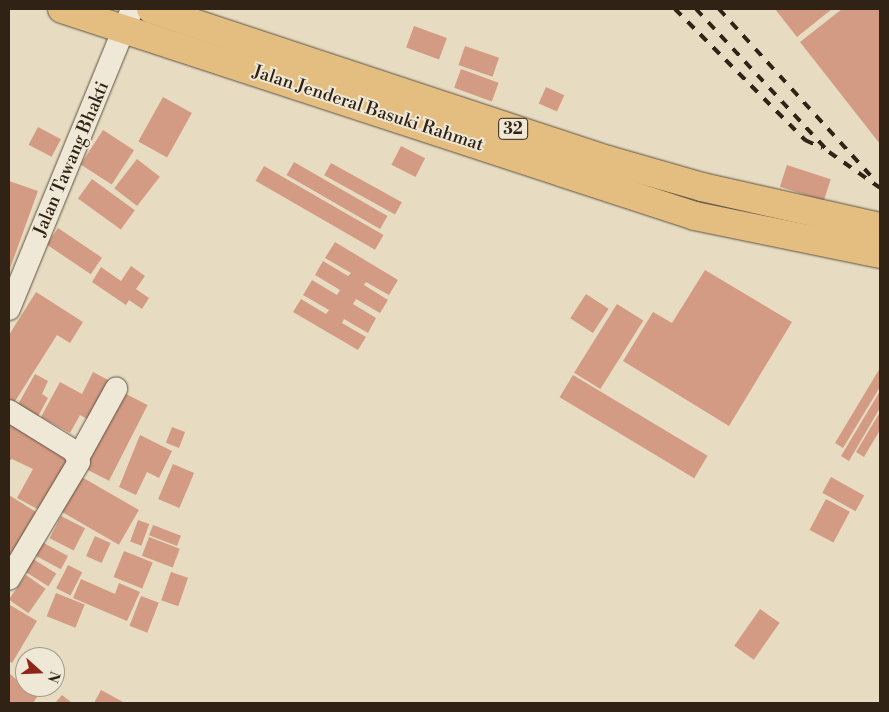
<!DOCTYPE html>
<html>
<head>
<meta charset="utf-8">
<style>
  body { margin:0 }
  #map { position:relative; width:889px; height:712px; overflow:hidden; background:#e7dcc1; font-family:"Libre Bodoni",serif }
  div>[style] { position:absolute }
  .building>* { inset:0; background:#d39b83; transform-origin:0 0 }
  .roads { filter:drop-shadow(0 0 1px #5e5140) drop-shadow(0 0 1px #5e5140) }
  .minor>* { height:22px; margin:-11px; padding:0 11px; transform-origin:11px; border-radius:11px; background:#efe8d7 }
  .highway>* { height:28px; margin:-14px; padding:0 14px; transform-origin:14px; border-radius:14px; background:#e4be80 }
  .rail>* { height:4px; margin-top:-2px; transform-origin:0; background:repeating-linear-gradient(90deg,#302315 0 9px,transparent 0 18px) }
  span { translate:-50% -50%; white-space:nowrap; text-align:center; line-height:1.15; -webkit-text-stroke:4px #efe8d7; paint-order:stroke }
  .shield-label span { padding:1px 4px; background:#efe8d7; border:1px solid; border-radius:4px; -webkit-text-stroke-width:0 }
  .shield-label { font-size:16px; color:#302315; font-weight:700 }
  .street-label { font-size:18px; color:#302315 }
  .frame { position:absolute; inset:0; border:10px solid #302315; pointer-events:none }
  .north { position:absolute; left:15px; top:647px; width:50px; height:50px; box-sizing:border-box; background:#efe8d7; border:1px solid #a39989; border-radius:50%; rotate:110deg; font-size:14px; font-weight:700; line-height:20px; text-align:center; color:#302315 }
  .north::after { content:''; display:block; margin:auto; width:18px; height:22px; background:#8f2418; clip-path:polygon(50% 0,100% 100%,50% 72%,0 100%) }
</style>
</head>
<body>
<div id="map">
  <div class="building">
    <div style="clip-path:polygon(775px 9px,832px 9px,797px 37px)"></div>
    <div style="clip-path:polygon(842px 9px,880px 9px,880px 144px,800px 42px)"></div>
    <div style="left:414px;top:26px;width:35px;height:23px;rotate:20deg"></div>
    <div style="left:465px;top:46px;width:36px;height:20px;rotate:19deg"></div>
    <div style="left:461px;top:69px;width:40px;height:20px;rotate:20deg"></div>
    <div style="left:546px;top:87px;width:20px;height:18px;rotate:24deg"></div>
    <div style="left:163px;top:97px;width:33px;height:51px;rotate:29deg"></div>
    <div style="left:38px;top:127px;width:26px;height:20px;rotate:28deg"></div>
    <div style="left:103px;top:130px;width:37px;height:41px;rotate:33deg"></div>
    <div style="left:401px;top:146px;width:27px;height:21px;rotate:27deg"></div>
    <div style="left:137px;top:159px;width:29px;height:37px;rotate:38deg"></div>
    <div style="left:294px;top:162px;width:108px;height:15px;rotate:30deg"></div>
    <div style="left:331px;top:163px;width:81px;height:14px;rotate:29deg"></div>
    <div style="left:787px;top:165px;width:46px;height:23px;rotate:18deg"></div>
    <div style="left:264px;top:166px;width:138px;height:17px;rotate:30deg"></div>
    <div style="left:92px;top:179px;width:53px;height:24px;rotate:36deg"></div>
    <div style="clip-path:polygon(9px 181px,38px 191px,9px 271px)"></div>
    <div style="left:58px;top:228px;width:53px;height:20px;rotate:34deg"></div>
    <div style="clip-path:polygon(335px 242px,398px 280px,389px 295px,366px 282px,364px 285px,388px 300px,380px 313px,356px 299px,353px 304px,376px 318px,368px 333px,344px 319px,342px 323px,366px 337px,358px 350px,293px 312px,301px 299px,326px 314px,329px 310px,303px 295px,312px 280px,337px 295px,340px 290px,315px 275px,323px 261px,348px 276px,351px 273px,325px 258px)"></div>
    <div style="clip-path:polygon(131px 266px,145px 276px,136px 289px,149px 298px,142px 309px,129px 300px,126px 305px,92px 282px,101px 267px,121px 281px)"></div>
    <div style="clip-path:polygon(705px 270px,792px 322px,729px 426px,623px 361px,653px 312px,672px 323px)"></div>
    <div style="clip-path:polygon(36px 292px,83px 322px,70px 343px,57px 335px,12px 406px,9px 404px,9px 335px)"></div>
    <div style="left:586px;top:294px;width:27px;height:29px;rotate:33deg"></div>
    <div style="left:617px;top:304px;width:31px;height:81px;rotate:32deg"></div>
    <div style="clip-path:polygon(880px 368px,880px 387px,843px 448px,835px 443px)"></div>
    <div style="clip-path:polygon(93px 372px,110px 381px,89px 420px,80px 415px,70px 433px,41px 417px,60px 382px,82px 394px)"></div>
    <div style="clip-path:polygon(35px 374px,48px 381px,42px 394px,48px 398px,36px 420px,16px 408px)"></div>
    <div style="left:573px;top:375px;width:157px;height:26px;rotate:31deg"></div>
    <div style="left:120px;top:391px;width:31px;height:85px;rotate:27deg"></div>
    <div style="clip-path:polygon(880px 391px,880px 408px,849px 461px,841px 456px)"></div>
    <div style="clip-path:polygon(880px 412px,880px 430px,864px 457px,856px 452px)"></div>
    <div style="clip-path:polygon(9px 421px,72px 456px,43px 512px,17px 498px,33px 469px,12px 459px,9px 461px)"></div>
    <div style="left:172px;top:427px;width:14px;height:17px;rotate:21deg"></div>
    <div style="clip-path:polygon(140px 435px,172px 451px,159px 478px,147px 472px,136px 495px,119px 487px)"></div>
    <div style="left:173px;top:464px;width:23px;height:38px;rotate:23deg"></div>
    <div style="left:80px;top:476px;width:68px;height:40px;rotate:30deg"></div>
    <div style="left:831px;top:477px;width:38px;height:18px;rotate:29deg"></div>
    <div style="clip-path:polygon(9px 495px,36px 512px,9px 558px)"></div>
    <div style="left:826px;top:499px;width:27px;height:35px;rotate:28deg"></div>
    <div style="left:61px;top:516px;width:27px;height:25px;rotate:27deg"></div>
    <div style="left:138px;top:520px;width:12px;height:23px;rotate:20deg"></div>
    <div style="left:153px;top:525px;width:30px;height:11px;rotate:21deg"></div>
    <div style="left:95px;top:536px;width:17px;height:22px;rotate:24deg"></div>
    <div style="left:149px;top:537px;width:33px;height:20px;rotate:21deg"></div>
    <div style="left:38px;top:540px;width:34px;height:15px;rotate:28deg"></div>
    <div style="left:124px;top:551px;width:31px;height:28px;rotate:22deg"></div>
    <div style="left:30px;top:557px;width:31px;height:15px;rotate:32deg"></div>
    <div style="left:68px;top:565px;width:16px;height:26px;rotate:27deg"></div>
    <div style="left:171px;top:572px;width:18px;height:30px;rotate:19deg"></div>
    <div style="left:26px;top:575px;width:24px;height:30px;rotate:35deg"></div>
    <div style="clip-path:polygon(81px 579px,115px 594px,119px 583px,140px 592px,127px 621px,73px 598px)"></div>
    <div style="left:56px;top:593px;width:31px;height:25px;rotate:22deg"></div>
    <div style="left:141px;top:596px;width:19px;height:32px;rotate:21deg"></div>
    <div style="clip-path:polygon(10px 605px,37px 621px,12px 663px,9px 661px)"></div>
    <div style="left:760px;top:609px;width:24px;height:45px;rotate:35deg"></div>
    <div style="clip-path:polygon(9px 673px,25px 687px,39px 694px,33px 703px,9px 703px)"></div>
    <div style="clip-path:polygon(101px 690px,125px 703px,94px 703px)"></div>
    <div style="clip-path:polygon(62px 695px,72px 703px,55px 703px)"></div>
  </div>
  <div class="roads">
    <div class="minor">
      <div style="left:9px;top:309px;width:324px;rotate:-67.7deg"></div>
      <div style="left:9px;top:411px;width:76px;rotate:31.6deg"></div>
      <div style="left:74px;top:451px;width:12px;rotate:66deg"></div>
      <div style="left:79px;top:462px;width:136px;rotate:120.9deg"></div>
      <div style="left:79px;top:456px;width:77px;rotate:-61.1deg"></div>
    </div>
    <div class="highway">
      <div style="left:62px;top:9px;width:666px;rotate:18.11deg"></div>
      <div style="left:695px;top:216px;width:189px;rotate:11.6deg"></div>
      <div style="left:151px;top:9px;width:481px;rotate:18.3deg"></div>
      <div style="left:608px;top:160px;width:98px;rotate:16deg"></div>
      <div style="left:702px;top:187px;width:182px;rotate:12.7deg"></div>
    </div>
  </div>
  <div class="rail">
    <div style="left:675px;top:9px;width:185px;rotate:45.2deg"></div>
    <div style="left:805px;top:140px;width:19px;rotate:25deg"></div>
    <div style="left:696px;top:9px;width:195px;rotate:47.1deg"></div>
    <div style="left:829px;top:152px;width:62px;rotate:35.2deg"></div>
    <div style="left:719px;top:9px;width:227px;rotate:47.7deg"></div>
  </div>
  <div class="shield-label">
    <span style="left:513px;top:129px">32</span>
  </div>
  <div class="street-label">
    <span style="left:368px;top:109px;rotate:18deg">Jalan Jenderal Basuki Rahmat</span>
    <span style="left:72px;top:159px;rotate:-67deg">Jalan Tawang Bhakti</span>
  </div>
  <div class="frame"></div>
  <div class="north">N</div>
</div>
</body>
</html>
